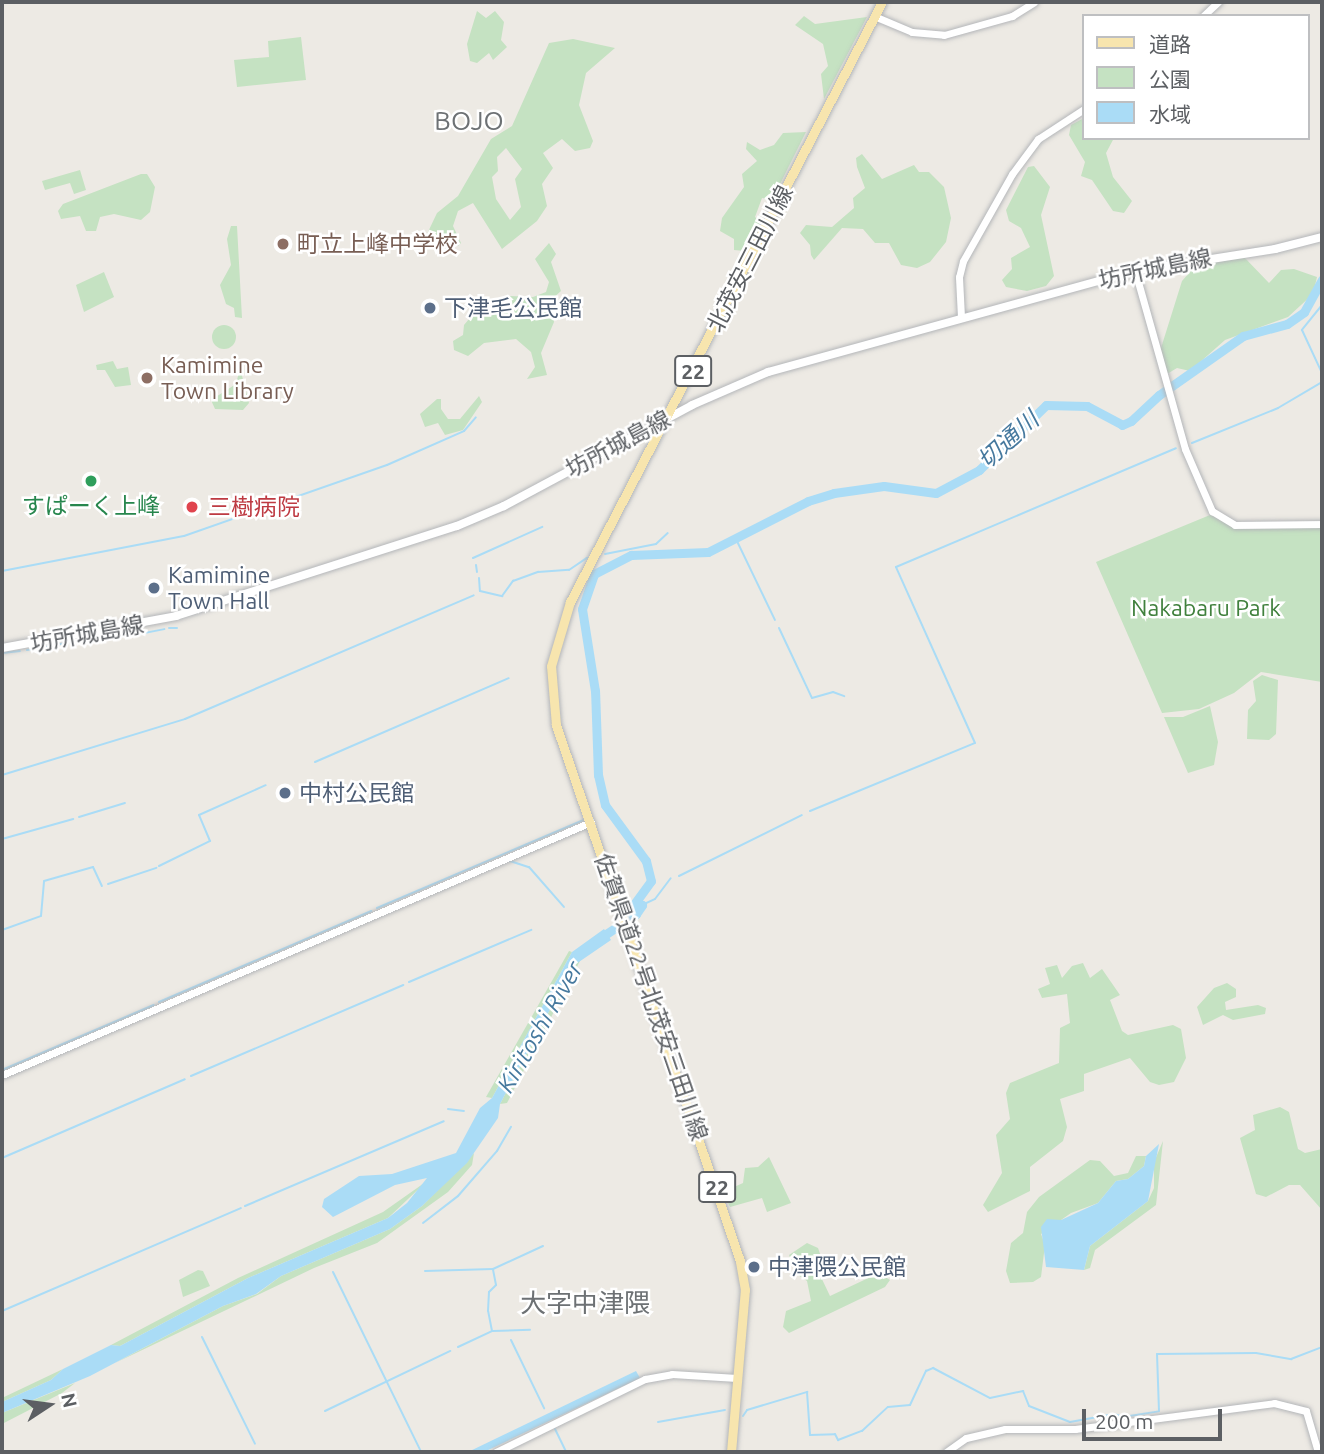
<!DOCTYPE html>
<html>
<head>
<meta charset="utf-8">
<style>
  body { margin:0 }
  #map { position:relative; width:1324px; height:1454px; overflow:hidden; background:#edeae4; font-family:Ubuntu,"Noto Sans JP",sans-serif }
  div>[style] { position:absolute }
  .green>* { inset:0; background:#c5e2c2 }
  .round { border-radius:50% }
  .water>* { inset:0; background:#aadcf6 }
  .stream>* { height:2px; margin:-1px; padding:0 1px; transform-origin:1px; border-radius:1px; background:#aadcf6 }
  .river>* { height:9px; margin:-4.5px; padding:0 4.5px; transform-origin:4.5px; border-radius:4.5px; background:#aadcf6 }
  .roads { filter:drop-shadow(0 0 2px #b4b6b9) drop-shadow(0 0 2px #b4b6b9) }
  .tertiary>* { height:7px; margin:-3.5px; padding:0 3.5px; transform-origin:3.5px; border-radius:3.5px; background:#fff }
  .secondary>* { height:8px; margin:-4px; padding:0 4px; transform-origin:4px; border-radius:4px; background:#fff }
  .primary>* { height:9px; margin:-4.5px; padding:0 4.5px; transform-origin:4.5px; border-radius:4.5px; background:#f7e5ae }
  .dots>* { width:19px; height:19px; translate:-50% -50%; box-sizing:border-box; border:4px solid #fff; border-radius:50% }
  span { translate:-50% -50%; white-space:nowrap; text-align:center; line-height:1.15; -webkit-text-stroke:5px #fff; paint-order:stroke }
  .shield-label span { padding:2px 5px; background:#fff; border:2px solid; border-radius:5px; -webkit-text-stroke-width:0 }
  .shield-label { font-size:21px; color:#5c5f63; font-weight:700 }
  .education-label { font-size:23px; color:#785e54 }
  .left { translate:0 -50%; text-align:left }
  .street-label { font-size:23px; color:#5c5f63 }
  .service-label { font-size:23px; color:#4e5e75 }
  .leisure-label { font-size:23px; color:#27864d }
  .health-label { font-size:23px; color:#be3a42 }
  .park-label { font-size:23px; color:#40803d }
  .water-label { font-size:24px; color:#46799e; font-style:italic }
  .quarter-label { font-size:26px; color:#6d7174 }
  .frame { position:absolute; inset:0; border:4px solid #5c5f63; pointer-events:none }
  .legend { position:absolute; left:1082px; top:14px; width:228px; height:126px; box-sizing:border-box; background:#fff; border:2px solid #bebfc1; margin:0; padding:9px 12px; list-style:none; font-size:21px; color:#5c5f63 }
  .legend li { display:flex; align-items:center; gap:14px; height:35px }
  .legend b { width:35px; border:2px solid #bebfc1 }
  .north { position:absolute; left:14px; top:1370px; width:70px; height:70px; -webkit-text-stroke:5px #fff; paint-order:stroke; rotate:77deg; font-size:19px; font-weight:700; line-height:28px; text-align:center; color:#5c5f63 }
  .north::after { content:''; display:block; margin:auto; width:24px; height:32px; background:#5c5f63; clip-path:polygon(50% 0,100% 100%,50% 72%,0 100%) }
  .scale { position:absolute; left:1082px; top:1409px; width:140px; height:32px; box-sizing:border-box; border:4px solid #5c5f63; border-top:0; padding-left:9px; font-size:21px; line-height:24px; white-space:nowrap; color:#5c5f63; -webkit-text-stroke:5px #fff; paint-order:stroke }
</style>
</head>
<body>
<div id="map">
  <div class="green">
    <div style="clip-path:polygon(477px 11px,486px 18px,495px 11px,504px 22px,501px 40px,507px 47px,493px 60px,489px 53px,477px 63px,470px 61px,467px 44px)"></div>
    <div style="clip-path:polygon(804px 16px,815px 24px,867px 17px,824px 99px,821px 74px,828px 66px,823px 44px,795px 25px)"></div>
    <div style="clip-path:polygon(301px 37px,306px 80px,237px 87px,234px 60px,269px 57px,268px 41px)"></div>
    <div style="clip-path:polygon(evenodd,573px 39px,615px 48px,586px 73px,579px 105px,593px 141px,590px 148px,575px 151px,562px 139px,543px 153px,553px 168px,542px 184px,547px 206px,537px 221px,502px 249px,473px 203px,458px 211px,453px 226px,461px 243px,458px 246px,447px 239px,435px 244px,427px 234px,437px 213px,458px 196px,491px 139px,512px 126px,549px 43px,573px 39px,506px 148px,522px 169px,515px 179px,521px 207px,510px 220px,496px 199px,492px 177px,498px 171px,497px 157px,506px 148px)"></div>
    <div style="clip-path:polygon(1084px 118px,1084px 138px,1114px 138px,1106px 153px,1113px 177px,1132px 201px,1124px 213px,1113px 211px,1092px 180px,1081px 176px,1085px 162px,1069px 135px,1071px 125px)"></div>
    <div style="clip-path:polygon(806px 132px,772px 200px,762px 198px,755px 217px,761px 222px,745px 251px,734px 250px,734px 239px,720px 231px,722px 218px,744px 187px,742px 174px,757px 161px,746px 149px,747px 142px,760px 150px,774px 145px,783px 133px)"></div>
    <div style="clip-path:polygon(862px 154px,882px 179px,914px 165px,919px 172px,929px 172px,944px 187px,951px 218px,946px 242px,930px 262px,917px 268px,901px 265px,889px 243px,875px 243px,863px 229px,842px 228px,814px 260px,811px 255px,810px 245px,800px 233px,806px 225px,832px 227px,854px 208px,853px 198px,865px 188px,857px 167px,856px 158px)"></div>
    <div style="clip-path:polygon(1034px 166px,1050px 187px,1041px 215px,1054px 276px,1046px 286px,1027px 291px,1006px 287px,1002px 280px,1012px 269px,1011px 258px,1030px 247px,1021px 228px,1009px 221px,1006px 210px,1028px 167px)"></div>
    <div style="clip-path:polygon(80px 170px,86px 190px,74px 194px,70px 183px,45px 190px,42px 181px)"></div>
    <div style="clip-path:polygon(141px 174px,147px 174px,155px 187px,150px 212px,141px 220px,114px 214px,100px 217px,96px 231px,86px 231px,80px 216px,61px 219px,58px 211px,63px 204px)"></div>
    <div style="clip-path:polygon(231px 226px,237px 226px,242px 318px,235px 317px,234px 308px,226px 304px,220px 285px,231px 265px,227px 239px)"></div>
    <div style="clip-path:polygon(549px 243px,556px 254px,551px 262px,561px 291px,551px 300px,554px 322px,541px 353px,547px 375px,527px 379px,535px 367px,531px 352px,516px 339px,484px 343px,468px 356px,454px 350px,453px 341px,463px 335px,464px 325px,474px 313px,495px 307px,510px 296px,533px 297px,546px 292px,549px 282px,535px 259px)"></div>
    <div style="clip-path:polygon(1244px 257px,1269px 283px,1281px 270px,1294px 269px,1317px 277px,1313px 294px,1288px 317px,1225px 340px,1190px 371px,1177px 368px,1167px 374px,1161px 348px,1182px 281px,1196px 265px)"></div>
    <div style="clip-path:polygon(104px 272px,114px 297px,84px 312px,76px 285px)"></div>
    <div class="round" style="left:212px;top:325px;width:24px;height:24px"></div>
    <div style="clip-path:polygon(113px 361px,117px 369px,128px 367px,131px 385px,115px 387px,105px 370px,97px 370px,96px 365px)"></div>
    <div style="clip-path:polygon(240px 368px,249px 403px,243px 410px,215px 409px,211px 400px,236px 384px)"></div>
    <div style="clip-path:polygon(479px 396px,482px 402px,463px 430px,445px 435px,438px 423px,425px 427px,420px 414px,437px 399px,441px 399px,441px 409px,448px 419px,460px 419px)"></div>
    <div style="clip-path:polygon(1210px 515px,1241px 529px,1322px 527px,1322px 682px,1261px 672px,1234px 693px,1199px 709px,1162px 713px,1096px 562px)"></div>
    <div style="clip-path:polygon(1262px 675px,1278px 680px,1276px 734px,1269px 740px,1247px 739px,1248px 710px,1256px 701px,1253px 681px)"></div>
    <div style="clip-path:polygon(1210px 706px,1218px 742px,1214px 765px,1188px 773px,1164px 717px,1183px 717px)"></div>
    <div style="clip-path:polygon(569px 951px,572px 952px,492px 1098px,486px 1097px)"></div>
    <div style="clip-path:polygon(583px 955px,507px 1103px,500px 1104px,573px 966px)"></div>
    <div style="clip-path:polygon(1083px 963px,1090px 978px,1102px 969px,1120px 995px,1110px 1000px,1122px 1031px,1128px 1035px,1173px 1025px,1181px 1029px,1186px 1058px,1174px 1082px,1159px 1085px,1150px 1082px,1130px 1058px,1084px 1074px,1084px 1091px,1060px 1099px,1067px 1127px,1063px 1141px,1030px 1167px,1030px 1191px,988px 1212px,983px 1205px,1002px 1173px,996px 1135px,1010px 1119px,1006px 1093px,1010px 1083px,1059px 1063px,1060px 1028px,1070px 1023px,1067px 994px,1042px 998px,1038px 989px,1050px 984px,1045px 968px,1057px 965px,1062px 978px,1072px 966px)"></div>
    <div style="clip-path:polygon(1227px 983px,1236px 989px,1236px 997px,1225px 1002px,1226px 1010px,1258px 1005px,1266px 1008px,1265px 1014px,1233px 1020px,1223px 1015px,1203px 1025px,1197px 1007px,1214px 988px)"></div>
    <div style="clip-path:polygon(1280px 1107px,1289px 1112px,1298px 1149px,1305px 1153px,1322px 1149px,1322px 1210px,1300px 1185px,1289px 1185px,1266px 1197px,1256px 1194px,1240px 1138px,1255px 1130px,1253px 1115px)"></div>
    <div style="clip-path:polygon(1163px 1141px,1156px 1205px,1095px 1250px,1090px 1268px,1084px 1270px,1090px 1246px,1148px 1201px,1154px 1188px,1154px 1162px)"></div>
    <div style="clip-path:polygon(474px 1153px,472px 1165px,448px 1192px,377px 1243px,314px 1268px,115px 1363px,223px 1306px,257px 1294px,281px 1276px,390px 1229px,422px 1206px)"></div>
    <div style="clip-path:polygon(1136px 1156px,1146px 1156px,1144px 1166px,1128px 1179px,1116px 1181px,1098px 1203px,1071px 1213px,1041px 1234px,1045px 1245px,1041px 1277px,1033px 1282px,1010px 1283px,1006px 1271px,1011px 1243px,1023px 1233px,1027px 1212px,1039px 1197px,1090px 1160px,1100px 1161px,1114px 1176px,1128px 1173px)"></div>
    <div style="clip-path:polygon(769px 1157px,791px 1203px,767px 1212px,762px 1198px,730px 1207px,723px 1192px,743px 1183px,745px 1168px,758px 1167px)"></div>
    <div style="clip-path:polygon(427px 1181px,388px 1218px,248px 1278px,120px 1346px,111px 1345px,238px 1278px,383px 1212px)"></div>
    <div style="clip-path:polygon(807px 1243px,818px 1248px,824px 1265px,820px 1275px,830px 1296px,879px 1273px,890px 1280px,885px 1287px,789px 1333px,783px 1327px,786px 1311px,811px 1301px,807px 1281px,798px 1275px,789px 1255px)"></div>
    <div style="clip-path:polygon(198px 1270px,203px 1271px,210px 1286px,183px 1297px,179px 1280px)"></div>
    <div style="clip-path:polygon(63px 1369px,51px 1380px,2px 1402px,2px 1398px)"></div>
    <div style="clip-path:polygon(75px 1383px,62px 1393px,2px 1424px,2px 1413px)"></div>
  </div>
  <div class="water">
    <div style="clip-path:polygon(604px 929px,611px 940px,573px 966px,500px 1104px,498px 1118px,467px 1163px,422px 1206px,390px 1229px,281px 1276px,256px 1294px,223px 1306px,90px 1376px,2px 1413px,2px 1402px,51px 1380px,63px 1369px,111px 1345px,120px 1346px,248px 1278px,388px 1218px,407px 1203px,427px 1178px,395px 1185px,333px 1217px,322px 1207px,324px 1199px,359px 1176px,392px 1174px,456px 1153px,480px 1108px,492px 1098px,572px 952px)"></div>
    <div style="clip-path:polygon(1159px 1144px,1148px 1201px,1090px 1246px,1084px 1270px,1046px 1267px,1041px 1227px,1047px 1219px,1061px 1220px,1098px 1203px,1116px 1181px,1128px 1179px,1144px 1166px,1146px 1156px)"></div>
    <div style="clip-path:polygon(636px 1371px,640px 1378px,484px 1452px,468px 1452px)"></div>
  </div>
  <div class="stream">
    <div style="left:1322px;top:305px;width:32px;rotate:129deg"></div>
    <div style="left:1302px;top:330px;width:47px;rotate:65.1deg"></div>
    <div style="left:1192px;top:443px;width:93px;rotate:-22.1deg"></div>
    <div style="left:1278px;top:408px;width:51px;rotate:-30.6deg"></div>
    <div style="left:735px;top:537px;width:92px;rotate:64.3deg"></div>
    <div style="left:605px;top:554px;width:52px;rotate:-11.1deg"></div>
    <div style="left:656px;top:544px;width:16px;rotate:-43deg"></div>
    <div style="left:473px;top:558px;width:76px;rotate:-24.2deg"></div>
    <div style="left:476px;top:565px;width:7px;rotate:82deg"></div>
    <div style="left:2px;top:571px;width:185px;rotate:-10.9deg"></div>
    <div style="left:184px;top:536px;width:215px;rotate:-19.3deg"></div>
    <div style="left:387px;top:465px;width:84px;rotate:-23.8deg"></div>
    <div style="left:464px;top:431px;width:18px;rotate:-49deg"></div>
    <div style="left:479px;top:578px;width:13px;rotate:86deg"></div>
    <div style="left:480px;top:591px;width:23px;rotate:13deg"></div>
    <div style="left:502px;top:596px;width:19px;rotate:-54deg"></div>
    <div style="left:513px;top:581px;width:27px;rotate:-20deg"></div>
    <div style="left:538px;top:572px;width:31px;rotate:-4deg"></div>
    <div style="left:569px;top:570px;width:22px;rotate:-34deg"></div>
    <div style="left:169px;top:628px;width:8px"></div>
    <div style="left:779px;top:628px;width:77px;rotate:64.8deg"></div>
    <div style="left:812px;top:698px;width:22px;rotate:-16deg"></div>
    <div style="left:833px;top:692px;width:12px;rotate:20deg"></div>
    <div style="left:111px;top:636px;width:14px"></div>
    <div style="left:129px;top:636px;width:36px;rotate:-11deg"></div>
    <div style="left:99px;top:637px;width:7px;rotate:-8deg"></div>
    <div style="left:72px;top:642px;width:15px;rotate:-11deg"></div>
    <div style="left:55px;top:645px;width:11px;rotate:-10deg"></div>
    <div style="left:27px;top:650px;width:25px;rotate:-9deg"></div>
    <div style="left:2px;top:653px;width:18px;rotate:-6deg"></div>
    <div style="left:315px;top:762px;width:211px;rotate:-23.4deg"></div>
    <div style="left:2px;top:775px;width:191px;rotate:-17deg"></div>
    <div style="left:185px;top:719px;width:314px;rotate:-23.2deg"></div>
    <div style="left:810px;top:811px;width:178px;rotate:-22.4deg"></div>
    <div style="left:975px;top:743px;width:193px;rotate:-114.2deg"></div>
    <div style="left:896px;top:567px;width:304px;rotate:-23deg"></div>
    <div style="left:79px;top:817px;width:48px;rotate:-16.9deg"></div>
    <div style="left:2px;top:839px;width:74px;rotate:-15.7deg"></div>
    <div style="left:510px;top:861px;width:20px;rotate:18deg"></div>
    <div style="left:529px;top:867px;width:53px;rotate:48.8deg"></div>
    <div style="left:159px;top:866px;width:57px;rotate:-26.1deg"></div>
    <div style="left:210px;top:841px;width:28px;rotate:-113deg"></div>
    <div style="left:199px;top:815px;width:73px;rotate:-24.1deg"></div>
    <div style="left:679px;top:876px;width:137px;rotate:-26.4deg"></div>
    <div style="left:108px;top:884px;width:51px;rotate:-18.4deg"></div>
    <div style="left:642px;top:905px;width:14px;rotate:-25deg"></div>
    <div style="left:655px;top:899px;width:26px;rotate:-53deg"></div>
    <div style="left:377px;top:908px;width:224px;rotate:-23.1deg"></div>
    <div style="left:2px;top:930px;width:41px;rotate:-19.7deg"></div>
    <div style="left:41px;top:916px;width:35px;rotate:-85deg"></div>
    <div style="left:44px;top:881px;width:51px;rotate:-15.9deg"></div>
    <div style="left:93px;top:867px;width:21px;rotate:65deg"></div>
    <div style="left:409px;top:982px;width:133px;rotate:-23.1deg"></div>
    <div style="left:159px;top:1002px;width:231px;rotate:-23.2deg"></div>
    <div style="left:2px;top:1070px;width:165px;rotate:-23.2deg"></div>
    <div style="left:191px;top:1076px;width:231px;rotate:-23.2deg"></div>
    <div style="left:448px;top:1109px;width:16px;rotate:7deg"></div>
    <div style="left:2px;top:1158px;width:199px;rotate:-23.3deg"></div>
    <div style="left:245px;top:1206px;width:216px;rotate:-23.1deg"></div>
    <div style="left:423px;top:1223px;width:44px;rotate:-37.6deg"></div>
    <div style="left:458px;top:1196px;width:60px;rotate:-49.1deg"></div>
    <div style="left:497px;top:1151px;width:28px;rotate:-60deg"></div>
    <div style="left:425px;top:1271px;width:68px;rotate:-1.7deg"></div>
    <div style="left:333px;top:1272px;width:200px;rotate:63.9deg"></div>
    <div style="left:2px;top:1311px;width:260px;rotate:-23.3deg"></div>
    <div style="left:493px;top:1331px;width:37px;rotate:-2deg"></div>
    <div style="left:202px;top:1337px;width:119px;rotate:63.6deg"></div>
    <div style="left:511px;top:1340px;width:76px;rotate:64.1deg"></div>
    <div style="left:458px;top:1347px;width:38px;rotate:-25deg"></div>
    <div style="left:492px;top:1331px;width:20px;rotate:-101deg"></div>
    <div style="left:488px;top:1311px;width:19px;rotate:-87deg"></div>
    <div style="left:489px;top:1292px;width:10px;rotate:-45deg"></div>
    <div style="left:496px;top:1285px;width:16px;rotate:-101deg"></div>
    <div style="left:493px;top:1269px;width:55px;rotate:-24.7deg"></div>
    <div style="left:325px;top:1411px;width:139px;rotate:-25.6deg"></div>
    <div style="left:743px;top:1416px;width:7px;rotate:-56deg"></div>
    <div style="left:747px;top:1410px;width:63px;rotate:-16.7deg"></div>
    <div style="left:807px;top:1392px;width:43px;rotate:86deg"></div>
    <div style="left:810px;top:1435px;width:25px;rotate:-2deg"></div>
    <div style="left:835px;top:1434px;width:7px;rotate:63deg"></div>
    <div style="left:838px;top:1440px;width:26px;rotate:-21deg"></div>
    <div style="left:862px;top:1431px;width:35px;rotate:-43deg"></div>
    <div style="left:888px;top:1407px;width:22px;rotate:-5deg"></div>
    <div style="left:910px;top:1405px;width:38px;rotate:-65deg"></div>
    <div style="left:926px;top:1371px;width:8px;rotate:-23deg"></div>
    <div style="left:933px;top:1368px;width:64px;rotate:27.8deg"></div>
    <div style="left:990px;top:1398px;width:34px;rotate:-12deg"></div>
    <div style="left:1023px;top:1391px;width:16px;rotate:68deg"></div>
    <div style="left:1029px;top:1406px;width:44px;rotate:21.3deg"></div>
    <div style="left:1070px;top:1422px;width:45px;rotate:-10.3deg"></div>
    <div style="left:1114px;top:1414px;width:9px;rotate:18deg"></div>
    <div style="left:1123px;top:1417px;width:36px;rotate:-9deg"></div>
    <div style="left:1159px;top:1411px;width:57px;rotate:-92deg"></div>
    <div style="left:1157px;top:1354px;width:99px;rotate:-0.6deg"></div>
    <div style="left:1256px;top:1353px;width:36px;rotate:10deg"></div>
    <div style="left:1291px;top:1359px;width:33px;rotate:-21deg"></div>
    <div style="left:658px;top:1422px;width:68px;rotate:-10.2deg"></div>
    <div style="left:555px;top:1429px;width:25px;rotate:64deg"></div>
  </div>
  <div class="river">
    <div style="left:597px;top:940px;width:47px;rotate:-33.7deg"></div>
    <div style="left:636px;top:914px;width:11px;rotate:-56deg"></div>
    <div style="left:642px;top:905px;width:10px;rotate:169deg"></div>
    <div style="left:632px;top:907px;width:32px;rotate:-54deg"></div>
    <div style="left:651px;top:881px;width:21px;rotate:-104deg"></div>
    <div style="left:646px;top:861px;width:69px;rotate:-126.2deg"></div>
    <div style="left:605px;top:805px;width:31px;rotate:-103deg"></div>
    <div style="left:598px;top:775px;width:84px;rotate:-92deg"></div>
    <div style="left:595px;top:691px;width:83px;rotate:-99deg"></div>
    <div style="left:582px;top:609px;width:37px;rotate:-71deg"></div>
    <div style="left:594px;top:574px;width:42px;rotate:-27.2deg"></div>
    <div style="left:631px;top:555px;width:77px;rotate:-2.2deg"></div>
    <div style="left:708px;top:552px;width:112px;rotate:-27deg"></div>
    <div style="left:808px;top:501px;width:27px;rotate:-17deg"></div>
    <div style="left:834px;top:493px;width:50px;rotate:-8deg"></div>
    <div style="left:884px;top:486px;width:52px;rotate:7.7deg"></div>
    <div style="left:936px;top:493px;width:49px;rotate:-28.1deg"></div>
    <div style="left:979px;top:470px;width:93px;rotate:-44.1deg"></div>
    <div style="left:1046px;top:405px;width:41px;rotate:1.4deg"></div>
    <div style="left:1087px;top:406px;width:40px;rotate:28deg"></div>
    <div style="left:1122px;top:425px;width:10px;rotate:-24deg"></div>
    <div style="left:1131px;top:421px;width:38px;rotate:-43deg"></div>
    <div style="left:1159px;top:395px;width:103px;rotate:-35.1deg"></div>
    <div style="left:1243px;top:336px;width:46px;rotate:-15.3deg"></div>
    <div style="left:1287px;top:324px;width:21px;rotate:-35deg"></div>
    <div style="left:1304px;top:312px;width:37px;rotate:-61deg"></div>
  </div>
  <div class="roads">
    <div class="tertiary">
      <div style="left:874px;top:16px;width:41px;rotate:22.8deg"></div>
      <div style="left:912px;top:32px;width:32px;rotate:5deg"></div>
      <div style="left:944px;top:35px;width:71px;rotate:-15.6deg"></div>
      <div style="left:1012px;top:16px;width:26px;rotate:-32deg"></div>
      <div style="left:1203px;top:16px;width:21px;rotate:-43deg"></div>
      <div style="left:1135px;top:271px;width:185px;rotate:74.3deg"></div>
      <div style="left:1185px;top:449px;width:68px;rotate:66.5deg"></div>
      <div style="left:1212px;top:511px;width:27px;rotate:31deg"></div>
      <div style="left:1235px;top:525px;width:87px;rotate:-0.7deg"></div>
      <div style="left:961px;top:317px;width:40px;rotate:-92.9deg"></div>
      <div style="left:959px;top:277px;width:16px;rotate:-76deg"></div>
      <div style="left:963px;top:261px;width:100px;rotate:-60.6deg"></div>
      <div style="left:1012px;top:174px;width:44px;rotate:-53.4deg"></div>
      <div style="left:1038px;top:139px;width:55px;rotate:-33.1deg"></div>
      <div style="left:2px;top:1075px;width:641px;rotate:-23.25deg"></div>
      <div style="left:496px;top:1452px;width:166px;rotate:-26.1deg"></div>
      <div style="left:645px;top:1379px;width:27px;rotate:-10deg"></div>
      <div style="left:672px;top:1374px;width:65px;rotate:3.5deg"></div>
      <div style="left:946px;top:1452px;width:24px;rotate:-35deg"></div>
      <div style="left:966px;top:1438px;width:40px;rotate:-13deg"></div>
      <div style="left:1005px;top:1429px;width:70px"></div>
      <div style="left:1075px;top:1429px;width:201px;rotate:-7.4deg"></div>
      <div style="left:1274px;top:1403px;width:33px;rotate:14deg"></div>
      <div style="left:1306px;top:1411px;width:43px;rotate:73.7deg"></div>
    </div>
    <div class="secondary">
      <div style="left:2px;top:648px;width:177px;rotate:-10.4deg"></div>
      <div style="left:176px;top:616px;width:295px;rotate:-17.8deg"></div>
      <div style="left:457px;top:526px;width:51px;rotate:-23.1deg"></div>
      <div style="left:504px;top:506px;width:213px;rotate:-28.2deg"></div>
      <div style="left:692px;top:405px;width:83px;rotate:-23.5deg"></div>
      <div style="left:768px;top:372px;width:381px;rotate:-15.4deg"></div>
      <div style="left:1135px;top:271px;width:142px;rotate:-8.9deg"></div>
      <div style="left:1275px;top:249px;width:49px;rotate:-14.3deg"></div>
    </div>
    <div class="primary">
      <div style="left:731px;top:1452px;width:163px;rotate:-85.1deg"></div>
      <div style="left:745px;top:1290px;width:29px;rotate:-100deg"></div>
      <div style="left:740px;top:1261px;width:567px;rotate:-108.95deg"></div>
      <div style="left:556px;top:725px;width:59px;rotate:-94.8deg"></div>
      <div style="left:551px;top:666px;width:67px;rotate:-73.5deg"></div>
      <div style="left:570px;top:602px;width:676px;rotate:-62.53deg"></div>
    </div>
  </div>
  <div class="dots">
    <div style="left:283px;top:244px;background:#8d6e63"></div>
    <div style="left:430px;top:308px;background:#5c6f8a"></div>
    <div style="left:147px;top:378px;background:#8d6e63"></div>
    <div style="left:91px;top:481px;background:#2e9e5b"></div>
    <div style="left:192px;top:507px;background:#e0444e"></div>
    <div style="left:154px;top:588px;background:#5c6f8a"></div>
    <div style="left:285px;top:793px;background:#5c6f8a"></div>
    <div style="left:754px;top:1267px;background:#5c6f8a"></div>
  </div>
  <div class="shield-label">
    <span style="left:693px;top:371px">22</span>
    <span style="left:717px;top:1187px">22</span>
  </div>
  <div class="education-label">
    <span class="left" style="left:297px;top:244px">町立上峰中学校</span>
    <span class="left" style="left:161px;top:378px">Kamimine<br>Town Library</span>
  </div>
  <div class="street-label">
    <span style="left:750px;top:259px;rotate:-63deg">北茂安三田川線</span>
    <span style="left:1155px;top:269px;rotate:-12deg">坊所城島線</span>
    <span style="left:618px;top:444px;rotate:-28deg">坊所城島線</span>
    <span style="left:87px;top:634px;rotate:-10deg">坊所城島線</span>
    <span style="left:651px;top:997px;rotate:71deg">佐賀県道22号北茂安三田川線</span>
  </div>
  <div class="service-label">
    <span class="left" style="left:444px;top:308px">下津毛公民館</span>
    <span class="left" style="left:168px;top:588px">Kamimine<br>Town Hall</span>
    <span class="left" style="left:299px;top:793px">中村公民館</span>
    <span class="left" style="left:768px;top:1267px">中津隈公民館</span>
  </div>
  <div class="leisure-label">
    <span style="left:91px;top:506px">すぱーく上峰</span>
  </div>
  <div class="health-label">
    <span class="left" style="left:208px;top:507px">三樹病院</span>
  </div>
  <div class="park-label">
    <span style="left:1206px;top:608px">Nakabaru Park</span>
  </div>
  <div class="water-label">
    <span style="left:1008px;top:440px;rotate:-42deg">切通川</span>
    <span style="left:540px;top:1027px;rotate:-60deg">Kiritoshi River</span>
  </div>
  <div class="quarter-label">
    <span style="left:469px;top:121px">BOJO</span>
    <span style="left:585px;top:1303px">大字中津隈</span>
  </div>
  <div class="frame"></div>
  <ul class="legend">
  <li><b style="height:9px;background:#f7e5ae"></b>道路</li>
  <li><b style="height:19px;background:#c5e2c2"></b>公園</li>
  <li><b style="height:19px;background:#aadcf6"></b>水域</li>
  </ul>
  <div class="north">N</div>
  <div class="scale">200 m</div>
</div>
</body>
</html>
